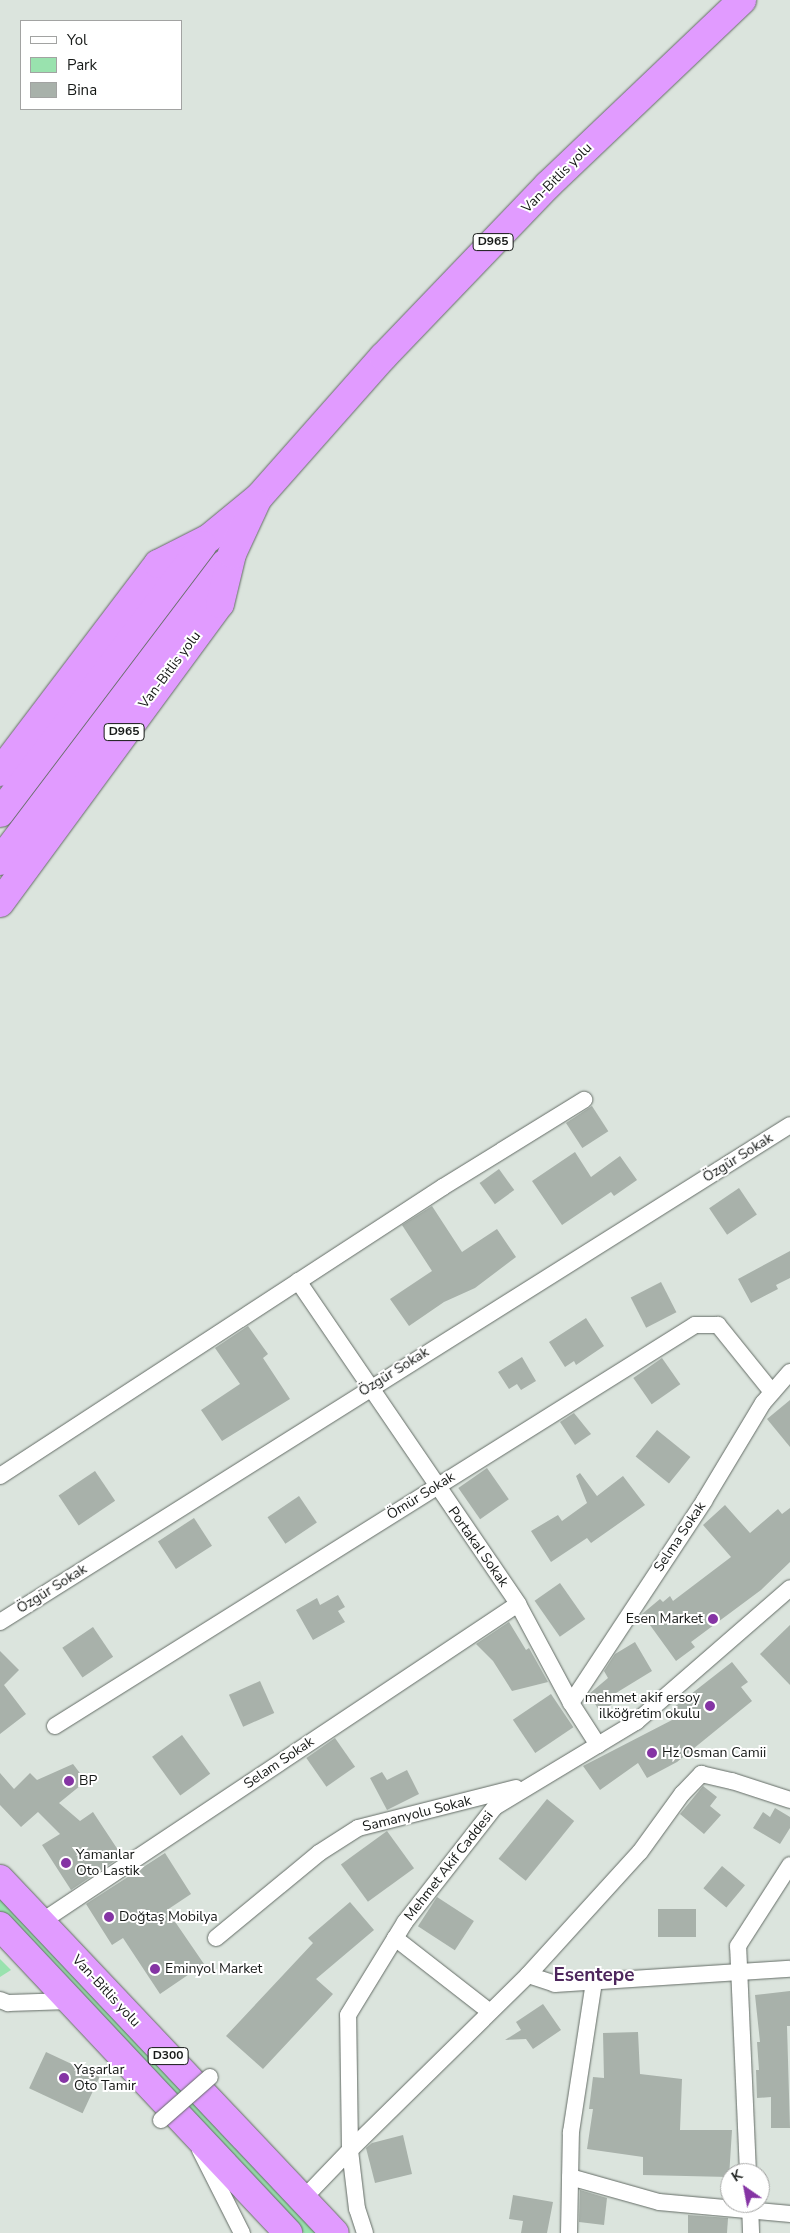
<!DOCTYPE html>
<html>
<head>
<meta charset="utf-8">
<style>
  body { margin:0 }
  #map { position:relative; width:790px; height:2233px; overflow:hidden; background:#dbe4dd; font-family:"Nunito Sans",sans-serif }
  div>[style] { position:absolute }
  .green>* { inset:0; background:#99e2ae }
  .building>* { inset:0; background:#a8b1aa; transform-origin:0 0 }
  .roads { filter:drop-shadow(0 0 1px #646c66) drop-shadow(0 0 1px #646c66) }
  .street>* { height:16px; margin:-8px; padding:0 8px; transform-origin:8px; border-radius:8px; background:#fff }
  .highway>* { height:28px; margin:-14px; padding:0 14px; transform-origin:14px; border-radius:14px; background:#e19bff }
  .bridges { filter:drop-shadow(0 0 1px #646c66) drop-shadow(0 0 1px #646c66) }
  .street-bridge>* { height:16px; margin:-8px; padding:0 8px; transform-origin:8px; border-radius:8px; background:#fff }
  .dots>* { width:14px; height:14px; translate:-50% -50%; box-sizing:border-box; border:2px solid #fff; border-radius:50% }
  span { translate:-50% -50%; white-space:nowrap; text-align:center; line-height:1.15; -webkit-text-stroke:4px #fff; paint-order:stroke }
  .shield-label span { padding:1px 4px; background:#fff; border:1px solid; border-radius:4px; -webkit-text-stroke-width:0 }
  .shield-label { font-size:12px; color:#161917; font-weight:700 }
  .street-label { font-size:14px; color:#161917 }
  .poi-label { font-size:14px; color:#161917 }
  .right { translate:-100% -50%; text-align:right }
  .left { translate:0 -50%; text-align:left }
  .district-label { font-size:19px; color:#4e275d; font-weight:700 }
  .legend { position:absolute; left:20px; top:20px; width:162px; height:90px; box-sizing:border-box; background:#fff; border:1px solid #a2a3a2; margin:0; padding:6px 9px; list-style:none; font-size:15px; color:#161917 }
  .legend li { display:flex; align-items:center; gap:10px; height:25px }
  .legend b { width:25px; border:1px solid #a2a3a2 }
  .north { position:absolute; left:720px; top:2163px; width:50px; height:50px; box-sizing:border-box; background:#fff; border:1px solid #a2a3a2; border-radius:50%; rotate:327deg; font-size:14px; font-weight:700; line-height:20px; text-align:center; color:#161917 }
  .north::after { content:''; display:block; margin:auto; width:18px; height:22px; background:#8534a4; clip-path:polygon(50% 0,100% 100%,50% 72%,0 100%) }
</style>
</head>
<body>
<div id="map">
  <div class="green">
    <div style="clip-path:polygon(0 1896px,319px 2233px,304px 2233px,0 1914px)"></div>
    <div style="clip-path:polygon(0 1959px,11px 1970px,0 1977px)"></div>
  </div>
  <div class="building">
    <div style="left:592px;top:1106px;width:30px;height:31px;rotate:57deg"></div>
    <div style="clip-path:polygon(575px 1152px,591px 1177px,620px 1156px,637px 1180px,614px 1196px,611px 1192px,562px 1225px,532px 1181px)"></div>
    <div style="left:499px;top:1169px;width:26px;height:24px;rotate:54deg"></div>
    <div style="left:739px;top:1188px;width:32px;height:36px;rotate:56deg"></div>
    <div style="clip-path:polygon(432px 1206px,462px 1252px,497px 1229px,516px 1257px,475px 1288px,444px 1302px,409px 1326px,390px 1299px,432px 1271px,402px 1225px)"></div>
    <div style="clip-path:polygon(790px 1251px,790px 1278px,776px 1285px,778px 1289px,751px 1303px,738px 1279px)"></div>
    <div style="left:661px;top:1282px;width:34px;height:34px;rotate:63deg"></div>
    <div style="clip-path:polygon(586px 1318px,604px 1346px,576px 1365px,574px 1361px,565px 1367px,549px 1342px)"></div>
    <div style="clip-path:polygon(248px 1326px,268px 1354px,263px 1358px,290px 1399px,222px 1441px,201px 1410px,240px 1384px,215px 1348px)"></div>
    <div style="clip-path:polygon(522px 1357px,536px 1381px,521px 1390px,517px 1384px,509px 1389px,498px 1372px)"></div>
    <div style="left:662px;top:1358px;width:32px;height:35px;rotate:55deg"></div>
    <div style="clip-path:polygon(790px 1400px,790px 1447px,767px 1419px)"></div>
    <div style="clip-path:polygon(574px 1413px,591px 1434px,575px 1445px,560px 1422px)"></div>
    <div style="left:657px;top:1430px;width:43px;height:34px;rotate:39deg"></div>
    <div style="left:487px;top:1468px;width:38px;height:35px;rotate:55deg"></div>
    <div style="left:95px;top:1471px;width:36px;height:44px;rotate:56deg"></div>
    <div style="clip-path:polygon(580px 1473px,597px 1496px,623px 1476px,645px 1505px,591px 1543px,587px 1538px,551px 1562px,531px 1531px,558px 1515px,562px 1521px,587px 1503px,576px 1476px)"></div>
    <div style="left:299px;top:1496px;width:32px;height:38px;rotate:56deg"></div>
    <div style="clip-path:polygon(725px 1505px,750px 1533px,778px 1509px,782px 1514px,790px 1508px,790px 1562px,761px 1590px,691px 1642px,695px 1647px,676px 1661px,642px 1614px,660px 1599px,663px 1602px,670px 1596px,673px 1601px,731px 1557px,703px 1525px)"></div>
    <div style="left:194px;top:1518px;width:33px;height:43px;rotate:57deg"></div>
    <div style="left:560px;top:1583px;width:44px;height:31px;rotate:55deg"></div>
    <div style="clip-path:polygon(338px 1595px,345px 1607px,338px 1611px,345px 1622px,313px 1640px,296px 1610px,317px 1598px,320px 1605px)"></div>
    <div style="clip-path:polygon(509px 1622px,526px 1650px,529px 1648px,548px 1682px,512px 1691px,493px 1661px,476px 1644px)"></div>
    <div style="clip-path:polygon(790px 1625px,790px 1685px,760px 1654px)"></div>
    <div style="left:93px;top:1627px;width:36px;height:37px;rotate:56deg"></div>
    <div style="clip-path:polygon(635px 1642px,652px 1671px,616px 1693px,620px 1699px,600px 1712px,589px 1694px,608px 1678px,604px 1671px,615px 1654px)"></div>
    <div style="clip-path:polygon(0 1651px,19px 1670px,4px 1685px,26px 1714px,0 1734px)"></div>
    <div style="clip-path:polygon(732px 1662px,748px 1682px,741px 1687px,752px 1701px,677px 1762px,647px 1778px,638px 1763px,600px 1790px,583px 1766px,674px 1719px,668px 1712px)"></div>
    <div style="left:260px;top:1681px;width:35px;height:34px;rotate:66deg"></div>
    <div style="left:551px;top:1694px;width:40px;height:46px;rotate:56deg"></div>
    <div style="left:182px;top:1735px;width:48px;height:37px;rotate:54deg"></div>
    <div style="left:335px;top:1738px;width:35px;height:35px;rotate:55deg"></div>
    <div style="clip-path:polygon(73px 1764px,86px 1781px,59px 1803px,80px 1821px,93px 1812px,122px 1856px,71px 1890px,42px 1845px,60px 1834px,38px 1812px,21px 1827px,0 1805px,0 1773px,14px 1789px,30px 1773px,37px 1780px)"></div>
    <div style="clip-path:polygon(407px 1770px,419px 1794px,387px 1810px,370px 1778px,382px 1772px,387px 1780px)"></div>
    <div style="clip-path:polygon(703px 1786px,717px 1797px,710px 1806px,721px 1815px,704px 1834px,680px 1814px)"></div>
    <div style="left:547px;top:1799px;width:35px;height:77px;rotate:39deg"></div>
    <div style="clip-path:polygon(775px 1808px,790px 1817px,790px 1828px,780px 1844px,753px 1828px,763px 1812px,770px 1817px)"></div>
    <div style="left:387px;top:1831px;width:46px;height:57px;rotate:54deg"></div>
    <div style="clip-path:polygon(165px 1853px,191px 1894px,167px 1910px,204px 1964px,160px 1994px,123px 1938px,112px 1945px,86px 1904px)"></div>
    <div style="left:722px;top:1866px;width:30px;height:29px;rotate:40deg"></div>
    <div style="left:437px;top:1897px;width:44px;height:35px;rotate:33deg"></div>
    <div style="clip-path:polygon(350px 1902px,374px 1930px,316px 1979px,333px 1994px,263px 2069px,226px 2036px,313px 1943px,308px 1938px)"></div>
    <div style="left:696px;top:1909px;width:28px;height:38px;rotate:90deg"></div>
    <div style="clip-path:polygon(790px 1991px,790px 2026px,787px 2026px,790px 2128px,771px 2128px,771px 2097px,757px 2098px,756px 2070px,759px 2070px,757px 2042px,760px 2042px,755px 1995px)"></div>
    <div style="clip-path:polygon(543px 2004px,561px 2030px,533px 2049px,526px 2039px,505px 2040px,521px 2030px,516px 2022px)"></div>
    <div style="clip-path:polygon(638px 2032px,640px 2074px,682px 2079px,680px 2130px,732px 2130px,729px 2177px,643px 2175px,643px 2157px,587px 2149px,593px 2109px,589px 2109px,593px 2077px,604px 2078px,603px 2033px)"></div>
    <div style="left:46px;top:2052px;width:59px;height:40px;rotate:25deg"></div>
    <div style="clip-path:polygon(403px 2135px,412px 2174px,375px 2183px,366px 2148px,372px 2143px)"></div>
    <div style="clip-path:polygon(580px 2190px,607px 2198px,604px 2225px,579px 2222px)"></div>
    <div style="clip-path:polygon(513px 2195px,553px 2202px,547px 2233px,521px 2233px,523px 2221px,509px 2219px)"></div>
    <div style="clip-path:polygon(688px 2215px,728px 2218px,727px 2233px,688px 2233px)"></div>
  </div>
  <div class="roads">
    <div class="street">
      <div style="left:298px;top:1281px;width:391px;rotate:55.7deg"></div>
      <div style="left:518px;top:1604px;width:112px;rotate:61.8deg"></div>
      <div style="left:571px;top:1703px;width:50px;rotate:57.3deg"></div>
      <div style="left:0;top:1476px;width:529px;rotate:-33.12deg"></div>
      <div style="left:443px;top:1187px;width:166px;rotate:-31.7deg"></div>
      <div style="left:0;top:1622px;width:933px;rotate:-32.17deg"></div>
      <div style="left:571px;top:1703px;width:242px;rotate:-56.6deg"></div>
      <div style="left:704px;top:1501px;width:114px;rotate:-59deg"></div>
      <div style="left:763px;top:1403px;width:41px;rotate:-48.9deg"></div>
      <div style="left:55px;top:1726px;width:755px;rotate:-32.07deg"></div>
      <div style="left:695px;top:1325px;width:23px"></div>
      <div style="left:718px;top:1325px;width:86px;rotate:51.1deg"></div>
      <div style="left:41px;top:1922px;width:573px;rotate:-33.69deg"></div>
      <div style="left:216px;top:1938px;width:134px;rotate:-39.5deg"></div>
      <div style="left:319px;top:1853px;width:46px;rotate:-32.7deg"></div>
      <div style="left:358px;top:1828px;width:163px;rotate:-14.2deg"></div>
      <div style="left:395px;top:1938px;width:120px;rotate:37.9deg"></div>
      <div style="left:528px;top:1975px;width:28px;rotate:18deg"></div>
      <div style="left:555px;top:1984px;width:235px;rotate:-3.7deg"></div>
      <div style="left:0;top:2000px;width:9px;rotate:21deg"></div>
      <div style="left:8px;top:2003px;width:62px;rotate:-1.8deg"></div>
      <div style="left:200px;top:2150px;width:93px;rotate:63.2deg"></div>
      <div style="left:748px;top:2173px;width:227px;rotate:-92.5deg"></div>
      <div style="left:738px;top:1946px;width:96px;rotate:-57.3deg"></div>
      <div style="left:570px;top:2177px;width:92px;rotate:15.7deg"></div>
      <div style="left:659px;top:2202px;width:132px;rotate:5.2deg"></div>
      <div style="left:303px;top:2199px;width:68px;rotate:-46.2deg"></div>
      <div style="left:350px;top:2150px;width:135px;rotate:-90.8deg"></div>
      <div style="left:348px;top:2015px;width:109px;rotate:-58.5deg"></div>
      <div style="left:405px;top:1922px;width:146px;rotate:-52deg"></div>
      <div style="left:495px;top:1807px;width:165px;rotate:-31.1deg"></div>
      <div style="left:636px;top:1722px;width:204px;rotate:-41deg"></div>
      <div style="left:750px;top:2203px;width:30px;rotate:88deg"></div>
      <div style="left:365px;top:2233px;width:25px;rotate:-108deg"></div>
      <div style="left:357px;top:2209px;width:59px;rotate:-96.8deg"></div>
      <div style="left:350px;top:2150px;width:250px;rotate:-44.5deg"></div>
      <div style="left:528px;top:1975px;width:166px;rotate:-47.7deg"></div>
      <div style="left:640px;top:1852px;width:72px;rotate:-54.1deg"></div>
      <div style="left:682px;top:1794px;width:28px;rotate:-46deg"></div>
      <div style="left:701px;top:1774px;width:32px;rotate:13deg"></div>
      <div style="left:732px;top:1781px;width:61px;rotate:18.1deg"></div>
      <div style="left:569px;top:2233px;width:101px;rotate:-88.9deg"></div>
      <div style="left:571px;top:2132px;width:152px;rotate:-81.3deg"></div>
    </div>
    <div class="highway">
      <div style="left:0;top:772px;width:261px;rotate:-52.8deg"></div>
      <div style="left:158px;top:564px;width:57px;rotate:-27deg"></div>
      <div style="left:209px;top:538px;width:65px;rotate:-39.4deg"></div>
      <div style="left:259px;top:497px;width:187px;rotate:-48.5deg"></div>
      <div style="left:383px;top:357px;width:238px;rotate:-46.2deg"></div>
      <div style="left:548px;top:185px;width:268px;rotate:-43.6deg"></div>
      <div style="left:0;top:813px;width:336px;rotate:-52.9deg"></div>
      <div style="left:0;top:861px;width:373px;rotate:-52.9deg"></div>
      <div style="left:0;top:903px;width:371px;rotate:-53.7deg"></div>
      <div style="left:220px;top:604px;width:51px;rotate:-76.5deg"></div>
      <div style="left:232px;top:554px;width:57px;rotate:-65.2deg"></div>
      <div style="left:0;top:1879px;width:487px;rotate:46.6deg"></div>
      <div style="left:0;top:1926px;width:421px;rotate:46.8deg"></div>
    </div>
  </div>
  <div class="bridges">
    <div class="street-bridge">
      <div style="left:161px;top:2120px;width:65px;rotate:-41.3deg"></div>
    </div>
  </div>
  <div class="dots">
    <div style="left:713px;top:1619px;background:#8534a4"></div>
    <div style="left:710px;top:1706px;background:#8534a4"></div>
    <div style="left:652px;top:1753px;background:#8534a4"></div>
    <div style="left:69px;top:1781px;background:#8534a4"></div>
    <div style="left:66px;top:1863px;background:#8534a4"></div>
    <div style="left:109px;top:1917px;background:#8534a4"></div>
    <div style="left:155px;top:1969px;background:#8534a4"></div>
    <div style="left:64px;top:2078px;background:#8534a4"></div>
  </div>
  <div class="shield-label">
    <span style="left:493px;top:242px">D965</span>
    <span style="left:124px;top:732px">D965</span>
    <span style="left:168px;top:2056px">D300</span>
  </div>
  <div class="street-label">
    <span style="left:557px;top:178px;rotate:-45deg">Van-Bitlis yolu</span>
    <span style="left:170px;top:670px;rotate:-53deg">Van-Bitlis yolu</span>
    <span style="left:738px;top:1158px;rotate:-32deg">Özgür Sokak</span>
    <span style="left:394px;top:1372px;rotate:-32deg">Özgür Sokak</span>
    <span style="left:421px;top:1496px;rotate:-32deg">Ömür Sokak</span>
    <span style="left:680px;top:1537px;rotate:-56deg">Selma Sokak</span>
    <span style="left:478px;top:1547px;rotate:55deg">Portakal Sokak</span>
    <span style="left:52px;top:1589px;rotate:-32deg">Özgür Sokak</span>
    <span style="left:279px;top:1763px;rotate:-34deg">Selam Sokak</span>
    <span style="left:417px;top:1814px;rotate:-14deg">Samanyolu Sokak</span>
    <span style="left:449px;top:1866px;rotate:-52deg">Mehmet Akif Caddesi</span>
    <span style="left:106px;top:1991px;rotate:47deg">Van-Bitlis yolu</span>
  </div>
  <div class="poi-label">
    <span class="right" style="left:703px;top:1619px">Esen Market</span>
    <span class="right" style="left:700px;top:1706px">mehmet akif ersoy<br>ilköğretim okulu</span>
    <span class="left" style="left:662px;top:1753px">Hz Osman Camii</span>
    <span class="left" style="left:79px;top:1781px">BP</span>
    <span class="left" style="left:76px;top:1863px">Yamanlar<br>Oto Lastik</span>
    <span class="left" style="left:119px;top:1917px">Doğtaş Mobilya</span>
    <span class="left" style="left:165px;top:1969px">Eminyol Market</span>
    <span class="left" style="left:74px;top:2078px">Yaşarlar<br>Oto Tamir</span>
  </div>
  <div class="district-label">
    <span style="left:594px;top:1976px">Esentepe</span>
  </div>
  <ul class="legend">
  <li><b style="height:6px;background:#fff"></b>Yol</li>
  <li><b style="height:14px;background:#99e2ae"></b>Park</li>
  <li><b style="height:14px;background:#a8b1aa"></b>Bina</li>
  </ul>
  <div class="north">K</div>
</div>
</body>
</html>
